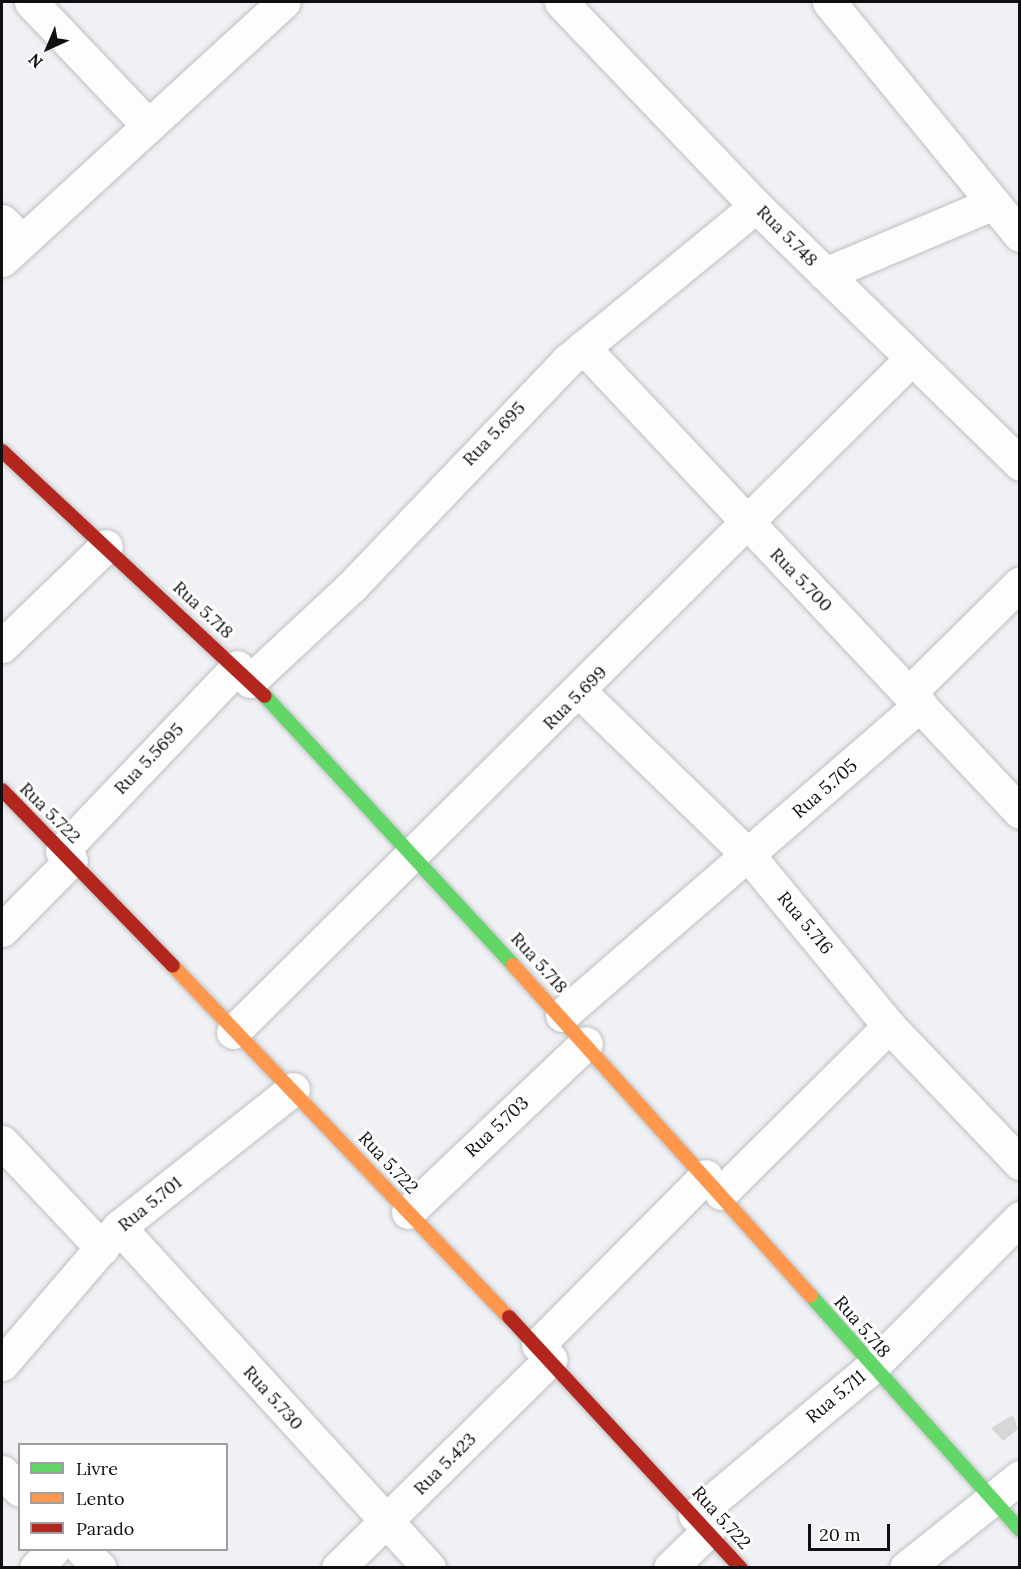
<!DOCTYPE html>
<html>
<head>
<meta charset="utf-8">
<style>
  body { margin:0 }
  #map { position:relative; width:1021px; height:1569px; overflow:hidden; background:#eff1f4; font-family:Lora,serif }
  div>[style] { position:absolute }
  .building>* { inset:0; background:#d7d7d8 }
  .roads { filter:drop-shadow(0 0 2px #bebfc1) drop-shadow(0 0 2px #bebfc1) }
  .street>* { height:33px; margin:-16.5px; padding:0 16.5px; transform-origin:16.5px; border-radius:16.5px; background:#fdfdfd }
  .fast>* { height:14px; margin:-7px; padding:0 7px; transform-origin:7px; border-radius:7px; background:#63d668 }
  .slow>* { height:14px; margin:-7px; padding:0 7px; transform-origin:7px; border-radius:7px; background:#ff974d }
  .jam>* { height:14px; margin:-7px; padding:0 7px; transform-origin:7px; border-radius:7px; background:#b3261e }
  span { translate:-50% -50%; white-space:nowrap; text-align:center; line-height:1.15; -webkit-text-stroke:6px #fff; paint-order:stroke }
  .street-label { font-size:18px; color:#0e0f10 }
  .frame { position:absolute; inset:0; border:3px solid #0e0f10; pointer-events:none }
  .legend { position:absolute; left:18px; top:1443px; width:210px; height:108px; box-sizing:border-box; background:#fff; border:2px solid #9f9f9f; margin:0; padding:8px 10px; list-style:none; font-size:18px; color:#0e0f10 }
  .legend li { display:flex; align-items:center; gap:12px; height:30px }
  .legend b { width:30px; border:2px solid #9f9f9f }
  .north { position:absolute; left:18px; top:18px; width:60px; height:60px; -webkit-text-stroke:4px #fff; paint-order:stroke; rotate:224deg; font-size:16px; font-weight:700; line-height:24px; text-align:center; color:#0e0f10 }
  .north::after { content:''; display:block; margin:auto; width:21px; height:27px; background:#0e0f10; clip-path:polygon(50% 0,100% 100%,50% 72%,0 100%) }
  .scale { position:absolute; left:808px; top:1524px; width:82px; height:27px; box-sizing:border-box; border:3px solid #0e0f10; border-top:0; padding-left:8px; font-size:18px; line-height:21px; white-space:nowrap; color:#0e0f10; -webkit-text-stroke:4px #fff; paint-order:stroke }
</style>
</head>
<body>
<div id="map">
  <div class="building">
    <div style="clip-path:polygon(1013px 1415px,1018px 1429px,1003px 1441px,991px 1428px)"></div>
  </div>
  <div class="roads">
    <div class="street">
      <div style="left:31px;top:2px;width:167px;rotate:46.5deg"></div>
      <div style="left:561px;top:2px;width:282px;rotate:46.3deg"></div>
      <div style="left:756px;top:206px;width:369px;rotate:44.3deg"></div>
      <div style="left:829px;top:2px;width:301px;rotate:50.7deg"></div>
      <div style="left:2px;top:221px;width:27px;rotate:45deg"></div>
      <div style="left:2px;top:260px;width:382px;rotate:-42.5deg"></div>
      <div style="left:825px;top:274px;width:183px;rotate:-22.8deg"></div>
      <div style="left:583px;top:347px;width:638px;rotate:46.78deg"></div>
      <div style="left:2px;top:646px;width:144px;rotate:-43.9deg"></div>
      <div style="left:250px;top:681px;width:139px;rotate:-43deg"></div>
      <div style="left:352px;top:586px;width:313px;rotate:-46.3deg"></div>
      <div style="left:568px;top:360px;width:243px;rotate:-39.3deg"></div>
      <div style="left:580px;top:692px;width:235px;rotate:44.1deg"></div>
      <div style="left:749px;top:856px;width:220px;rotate:50.5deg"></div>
      <div style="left:889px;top:1026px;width:190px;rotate:46.3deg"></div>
      <div style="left:909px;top:693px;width:156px;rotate:-44.7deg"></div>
      <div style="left:62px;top:851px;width:254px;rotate:-46.4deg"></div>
      <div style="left:2px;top:930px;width:98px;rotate:-45.4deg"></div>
      <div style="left:562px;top:1015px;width:474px;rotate:-40.9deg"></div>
      <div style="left:233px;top:1032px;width:955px;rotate:-44.79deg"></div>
      <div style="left:2px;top:1142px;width:146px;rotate:46.7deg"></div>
      <div style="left:721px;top:1193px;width:237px;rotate:-44.8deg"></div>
      <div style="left:408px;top:1212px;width:245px;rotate:-43.5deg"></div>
      <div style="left:119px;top:1227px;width:461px;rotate:47.7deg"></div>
      <div style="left:538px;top:1345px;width:238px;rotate:-45.2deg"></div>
      <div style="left:2px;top:1364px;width:180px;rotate:-49.5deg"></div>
      <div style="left:119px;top:1227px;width:222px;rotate:-38.4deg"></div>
      <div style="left:2px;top:1472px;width:25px;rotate:45deg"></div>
      <div style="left:695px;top:1515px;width:231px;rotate:-39.9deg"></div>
      <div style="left:872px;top:1367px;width:210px;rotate:-45.2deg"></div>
      <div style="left:82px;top:1550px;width:25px;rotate:45deg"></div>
      <div style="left:36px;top:1568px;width:25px;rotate:-47deg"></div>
      <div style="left:338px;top:1568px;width:298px;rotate:-44.5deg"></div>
      <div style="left:670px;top:1568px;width:54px;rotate:-44.3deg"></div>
      <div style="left:906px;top:1568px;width:146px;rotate:-38.6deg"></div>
    </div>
    <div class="fast">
      <div style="left:265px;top:696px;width:366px;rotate:47.3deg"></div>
      <div style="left:811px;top:1296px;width:314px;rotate:48.2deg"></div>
    </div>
    <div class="slow">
      <div style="left:513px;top:965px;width:445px;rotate:48deg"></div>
      <div style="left:173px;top:966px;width:486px;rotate:46.3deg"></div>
    </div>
    <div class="jam">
      <div style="left:2px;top:451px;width:359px;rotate:43deg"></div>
      <div style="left:2px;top:790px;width:245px;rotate:45.8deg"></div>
      <div style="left:509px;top:1317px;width:342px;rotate:47.3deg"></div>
    </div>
  </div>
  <div class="street-label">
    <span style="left:787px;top:236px;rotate:45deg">Rua 5.748</span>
    <span style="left:494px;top:434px;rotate:-46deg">Rua 5.695</span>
    <span style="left:801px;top:580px;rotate:46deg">Rua 5.700</span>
    <span style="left:203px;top:610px;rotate:43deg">Rua 5.718</span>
    <span style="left:575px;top:698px;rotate:-45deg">Rua 5.699</span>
    <span style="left:149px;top:759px;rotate:-46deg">Rua 5.5695</span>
    <span style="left:825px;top:789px;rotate:-41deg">Rua 5.705</span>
    <span style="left:50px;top:813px;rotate:45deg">Rua 5.722</span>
    <span style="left:805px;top:923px;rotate:50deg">Rua 5.716</span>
    <span style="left:539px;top:963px;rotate:48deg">Rua 5.718</span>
    <span style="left:497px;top:1127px;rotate:-43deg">Rua 5.703</span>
    <span style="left:388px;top:1163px;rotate:47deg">Rua 5.722</span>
    <span style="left:150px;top:1204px;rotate:-39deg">Rua 5.701</span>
    <span style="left:862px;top:1327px;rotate:49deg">Rua 5.718</span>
    <span style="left:836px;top:1397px;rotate:-40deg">Rua 5.711</span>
    <span style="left:273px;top:1398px;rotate:48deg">Rua 5.730</span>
    <span style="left:445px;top:1464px;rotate:-45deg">Rua 5.423</span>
    <span style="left:721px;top:1518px;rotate:48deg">Rua 5.722</span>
  </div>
  <div class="frame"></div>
  <ul class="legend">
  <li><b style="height:8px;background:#63d668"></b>Livre</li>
  <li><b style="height:8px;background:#ff974d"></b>Lento</li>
  <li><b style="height:8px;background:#b3261e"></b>Parado</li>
  </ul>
  <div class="north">N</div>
  <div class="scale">20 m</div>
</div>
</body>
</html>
